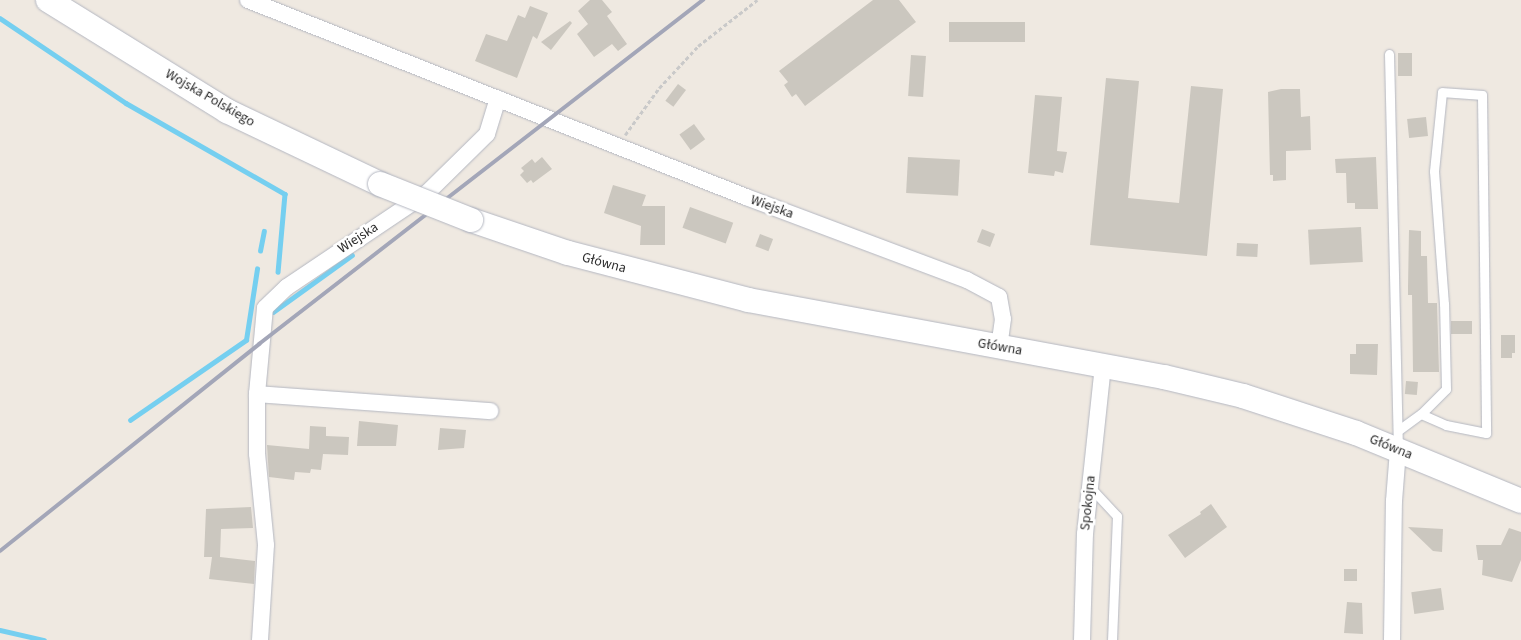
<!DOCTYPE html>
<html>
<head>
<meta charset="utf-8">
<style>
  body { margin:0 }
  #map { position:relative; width:1521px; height:640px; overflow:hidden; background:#efe9e1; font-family:"Source Sans 3",sans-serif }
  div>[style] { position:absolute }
  .stream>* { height:4.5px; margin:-2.25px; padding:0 2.25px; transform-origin:2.25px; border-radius:2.25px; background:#75cff0 }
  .building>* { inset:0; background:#cbc7bf; transform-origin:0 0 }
  .path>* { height:2.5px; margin-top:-1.25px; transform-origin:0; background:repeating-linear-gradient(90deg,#c9c9c9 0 4px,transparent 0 6.5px) }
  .roads { filter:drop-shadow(0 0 1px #b4b7c1) drop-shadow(0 0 1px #b4b7c1) }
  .service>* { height:9px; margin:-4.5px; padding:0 4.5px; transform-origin:4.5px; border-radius:4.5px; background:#fff }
  .minor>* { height:16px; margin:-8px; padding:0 8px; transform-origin:8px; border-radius:8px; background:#fff }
  .secondary>* { height:24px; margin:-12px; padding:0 12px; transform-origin:12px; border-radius:12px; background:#fff }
  .rail>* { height:4px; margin:-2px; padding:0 2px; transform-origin:2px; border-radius:2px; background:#a3a6b8 }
  .bridges { filter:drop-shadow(0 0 1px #b4b7c1) drop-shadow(0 0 1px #b4b7c1) }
  .secondary-bridge>* { height:24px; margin:-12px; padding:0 12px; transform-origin:12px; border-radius:12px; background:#fff }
  span { translate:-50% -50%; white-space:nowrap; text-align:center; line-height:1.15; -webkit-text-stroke:5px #fff; paint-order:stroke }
  .street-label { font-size:14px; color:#2e2e2e }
</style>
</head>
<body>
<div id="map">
  <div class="stream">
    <div style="left:0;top:18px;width:152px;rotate:34deg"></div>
    <div style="left:126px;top:103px;width:183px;rotate:29.8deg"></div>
    <div style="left:285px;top:194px;width:78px;rotate:95.1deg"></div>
    <div style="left:260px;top:251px;width:20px;rotate:-79deg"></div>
    <div style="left:273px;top:312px;width:97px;rotate:-35.8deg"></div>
    <div style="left:130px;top:420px;width:141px;rotate:-34.6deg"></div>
    <div style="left:246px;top:340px;width:72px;rotate:-81.2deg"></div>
    <div style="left:0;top:630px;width:45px;rotate:12.8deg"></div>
  </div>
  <div class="building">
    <div style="clip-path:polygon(590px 0,602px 0,612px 12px,607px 16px,627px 44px,618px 51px,612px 44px,594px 57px,577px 34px,588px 24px,578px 11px)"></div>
    <div style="clip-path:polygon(873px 0,899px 0,916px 22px,805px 106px,796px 94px,792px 97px,784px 85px,788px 82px,779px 71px)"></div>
    <div style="clip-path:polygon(530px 6px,548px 13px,537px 39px,533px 36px,517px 78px,475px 61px,486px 34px,507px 41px,518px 15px,525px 18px)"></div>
    <div style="clip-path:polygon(570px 21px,572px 23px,551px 50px,541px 42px)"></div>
    <div style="left:1025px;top:22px;width:20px;height:76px;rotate:90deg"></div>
    <div style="left:1398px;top:53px;width:14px;height:23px"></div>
    <div style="left:911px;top:55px;width:15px;height:41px;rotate:4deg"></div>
    <div style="clip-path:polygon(1106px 78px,1139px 81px,1128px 198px,1179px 203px,1191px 86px,1223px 89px,1207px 256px,1090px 245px)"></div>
    <div style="left:678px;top:84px;width:10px;height:21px;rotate:37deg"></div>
    <div style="clip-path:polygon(1281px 89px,1300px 89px,1301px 117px,1310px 116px,1311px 150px,1286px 151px,1286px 180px,1273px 181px,1273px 175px,1270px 175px,1268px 92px)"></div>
    <div style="clip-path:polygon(1035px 95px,1062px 97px,1057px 151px,1067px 152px,1063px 173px,1055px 171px,1054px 176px,1028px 173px)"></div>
    <div style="left:1426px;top:117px;width:19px;height:19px;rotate:84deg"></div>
    <div style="left:694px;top:124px;width:19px;height:18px;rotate:54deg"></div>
    <div style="clip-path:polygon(542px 157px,552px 169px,533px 183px,531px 180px,527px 183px,520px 175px,524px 171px,521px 168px,532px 159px,535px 163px)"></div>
    <div style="left:908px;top:157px;width:52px;height:36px;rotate:3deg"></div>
    <div style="clip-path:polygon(1376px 157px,1378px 209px,1355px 209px,1355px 203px,1347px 203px,1346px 173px,1336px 173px,1335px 159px)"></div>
    <div style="clip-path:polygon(613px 185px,646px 195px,642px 206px,665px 206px,665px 245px,640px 245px,641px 226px,604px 213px)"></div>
    <div style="left:690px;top:207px;width:46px;height:22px;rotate:20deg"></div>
    <div style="left:1361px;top:227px;width:35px;height:53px;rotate:87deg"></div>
    <div style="left:982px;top:229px;width:14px;height:14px;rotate:21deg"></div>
    <div style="clip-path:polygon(1409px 230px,1421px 231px,1421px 256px,1427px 256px,1428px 303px,1437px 303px,1439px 372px,1413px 372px,1412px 295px,1408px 295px,1408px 287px)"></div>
    <div style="left:760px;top:234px;width:14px;height:13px;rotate:21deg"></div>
    <div style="left:1237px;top:243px;width:21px;height:13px;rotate:3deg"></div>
    <div style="left:1472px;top:321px;width:13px;height:21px;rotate:90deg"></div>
    <div style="clip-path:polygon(1501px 335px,1515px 335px,1515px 353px,1512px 353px,1512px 358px,1501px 358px)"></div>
    <div style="clip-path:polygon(1356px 344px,1378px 344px,1377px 375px,1350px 374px,1350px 354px,1356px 354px)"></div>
    <div style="left:1406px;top:381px;width:12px;height:13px;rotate:5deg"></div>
    <div style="clip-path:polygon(359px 421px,398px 425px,396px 446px,357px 446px)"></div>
    <div style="clip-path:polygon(310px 426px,326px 427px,326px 436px,349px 437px,348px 455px,323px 454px,321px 470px,311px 469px,310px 473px,295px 472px,294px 480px,269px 477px,267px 445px,309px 449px)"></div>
    <div style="clip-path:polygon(440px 428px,466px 430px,464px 448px,438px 450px)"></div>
    <div style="clip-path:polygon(1211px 504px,1227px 527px,1185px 558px,1168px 535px,1201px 514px,1200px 512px)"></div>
    <div style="clip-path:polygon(251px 507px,253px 528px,221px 529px,220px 557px,255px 561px,254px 584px,209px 579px,212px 557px,204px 557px,206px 509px)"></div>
    <div style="clip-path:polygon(1408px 527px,1443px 529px,1442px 552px,1433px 551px)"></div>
    <div style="clip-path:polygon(1509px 528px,1521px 532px,1521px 560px,1512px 582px,1482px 575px,1483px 560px,1478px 560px,1476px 545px,1501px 545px)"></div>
    <div style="left:1357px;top:569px;width:12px;height:13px;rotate:90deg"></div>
    <div style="left:1441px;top:588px;width:22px;height:30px;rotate:82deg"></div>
    <div style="clip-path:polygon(1347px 602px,1362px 603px,1363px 634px,1344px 633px)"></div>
  </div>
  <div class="path">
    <div style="left:625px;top:135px;width:58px;rotate:-54.1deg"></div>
    <div style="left:659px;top:88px;width:57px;rotate:-47.1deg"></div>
    <div style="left:698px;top:46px;width:75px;rotate:-37.9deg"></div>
  </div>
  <div class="roads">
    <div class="service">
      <div style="left:1389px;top:54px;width:395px;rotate:88.7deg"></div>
      <div style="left:1400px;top:429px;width:26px;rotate:-36deg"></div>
      <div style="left:1421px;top:414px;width:35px;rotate:-45deg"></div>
      <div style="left:1446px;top:389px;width:85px;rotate:-91.3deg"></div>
      <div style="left:1444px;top:304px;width:133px;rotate:-94.3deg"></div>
      <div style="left:1434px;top:171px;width:79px;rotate:-84.2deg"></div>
      <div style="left:1442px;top:92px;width:40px;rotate:4.3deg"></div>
      <div style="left:1482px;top:95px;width:338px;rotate:89.3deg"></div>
      <div style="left:1486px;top:433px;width:41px;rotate:-168.7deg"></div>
      <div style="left:1446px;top:425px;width:27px;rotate:-156deg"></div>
      <div style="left:1089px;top:486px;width:41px;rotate:47deg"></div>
      <div style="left:1117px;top:516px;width:124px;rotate:92.3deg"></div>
    </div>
    <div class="minor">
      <div style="left:248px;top:0;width:536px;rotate:21.58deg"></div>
      <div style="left:746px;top:197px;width:236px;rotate:20.6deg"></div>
      <div style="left:967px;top:280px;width:36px;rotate:28deg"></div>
      <div style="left:999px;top:297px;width:22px;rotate:80deg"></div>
      <div style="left:1003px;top:319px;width:28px;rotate:98deg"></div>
      <div style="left:257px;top:394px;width:234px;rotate:4.2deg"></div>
      <div style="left:260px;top:640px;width:95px;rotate:-86.4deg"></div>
      <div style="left:266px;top:545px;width:91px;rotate:-95.6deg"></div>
      <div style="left:257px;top:454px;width:60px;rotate:-90deg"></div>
      <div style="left:257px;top:394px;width:86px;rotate:-84.7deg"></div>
      <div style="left:265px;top:308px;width:30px;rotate:-44deg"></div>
      <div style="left:287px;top:287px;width:169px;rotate:-33.9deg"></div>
      <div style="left:427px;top:193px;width:84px;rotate:-44.5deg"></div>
      <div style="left:487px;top:134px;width:37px;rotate:-73deg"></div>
      <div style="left:1082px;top:640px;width:106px;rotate:-88.4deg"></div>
      <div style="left:1085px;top:534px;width:169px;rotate:-83.9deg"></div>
      <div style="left:1392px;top:640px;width:139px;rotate:-89.2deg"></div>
      <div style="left:1394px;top:501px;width:51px;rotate:-85.5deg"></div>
    </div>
    <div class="secondary">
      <div style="left:48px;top:0;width:211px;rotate:31.8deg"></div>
      <div style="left:227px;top:111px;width:170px;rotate:25.5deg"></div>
      <div style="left:471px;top:220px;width:102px;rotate:18.8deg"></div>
      <div style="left:568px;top:253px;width:186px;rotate:14.6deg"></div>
      <div style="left:748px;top:300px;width:423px;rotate:10.5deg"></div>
      <div style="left:1164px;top:377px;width:81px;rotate:13.5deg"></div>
      <div style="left:1243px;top:396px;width:119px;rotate:18.1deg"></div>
      <div style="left:1356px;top:433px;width:178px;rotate:22.4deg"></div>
    </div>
  </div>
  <div class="rail">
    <div style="left:0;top:551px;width:332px;rotate:-38.6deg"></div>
    <div style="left:259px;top:344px;width:562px;rotate:-37.77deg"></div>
  </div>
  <div class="bridges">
    <div class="secondary-bridge">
      <div style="left:380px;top:184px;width:98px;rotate:21.6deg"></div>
    </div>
  </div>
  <div class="street-label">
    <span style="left:210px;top:98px;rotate:30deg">Wojska Polskiego</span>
    <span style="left:772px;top:207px;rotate:20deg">Wiejska</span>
    <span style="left:358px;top:238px;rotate:-33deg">Wiejska</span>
    <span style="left:604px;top:263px;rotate:15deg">Główna</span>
    <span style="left:1000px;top:347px;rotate:10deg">Główna</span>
    <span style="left:1391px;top:447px;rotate:22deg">Główna</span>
    <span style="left:1088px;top:503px;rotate:-84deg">Spokojna</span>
  </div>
</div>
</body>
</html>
